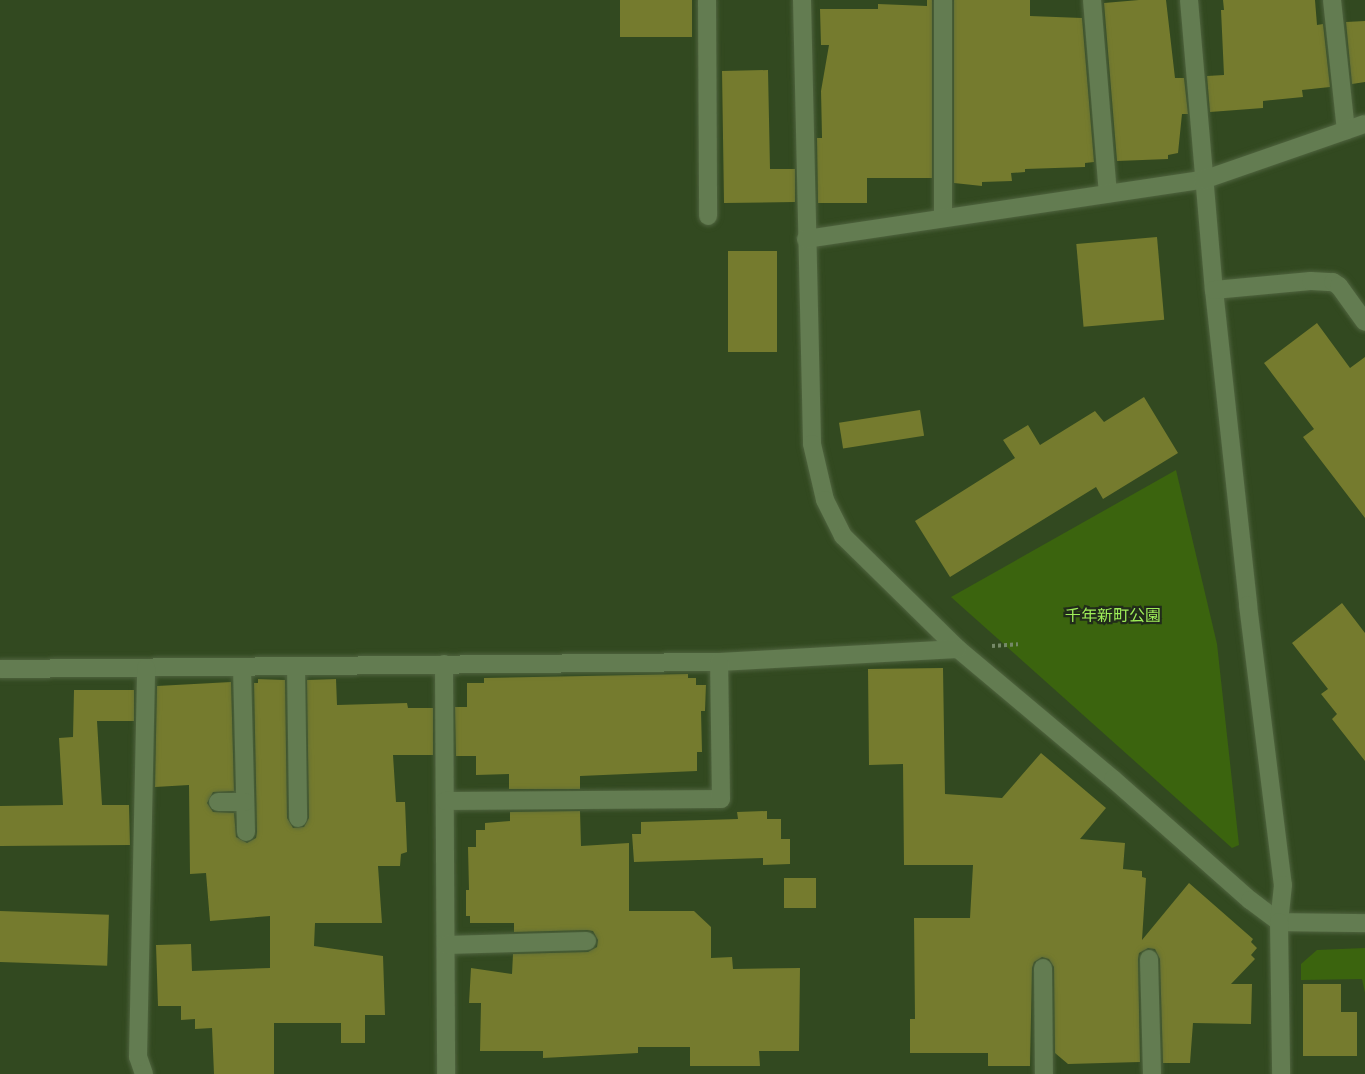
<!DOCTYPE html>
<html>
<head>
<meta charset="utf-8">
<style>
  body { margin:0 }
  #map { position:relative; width:1365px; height:1074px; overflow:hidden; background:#324920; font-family:"PT Sans Narrow","Noto Sans JP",sans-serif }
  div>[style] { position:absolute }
  .green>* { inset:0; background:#3b640e }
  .building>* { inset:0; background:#757b2e; transform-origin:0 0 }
  .path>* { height:4px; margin-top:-2px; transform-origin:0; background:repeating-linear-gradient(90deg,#758967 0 3px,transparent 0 6px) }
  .roads { filter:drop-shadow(0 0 2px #50643f) drop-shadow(0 0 2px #50643f) }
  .minor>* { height:18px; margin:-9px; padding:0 9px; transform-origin:9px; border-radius:9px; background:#637c51 }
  span { translate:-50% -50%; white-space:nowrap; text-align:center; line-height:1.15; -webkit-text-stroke:4.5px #212b1a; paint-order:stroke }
  .park-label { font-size:16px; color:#9fee59 }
</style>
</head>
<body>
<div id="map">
  <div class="green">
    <div style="clip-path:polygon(1176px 470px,1217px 644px,1239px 845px,1232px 848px,951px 597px)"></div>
    <div style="clip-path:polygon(1365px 948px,1365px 993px,1362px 979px,1301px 980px,1301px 964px,1317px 950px)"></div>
  </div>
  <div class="building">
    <div style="left:620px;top:0;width:72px;height:37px"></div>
    <div style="clip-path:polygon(927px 0,932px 0,932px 178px,867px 178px,867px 203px,818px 203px,817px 138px,822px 138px,821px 91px,829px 45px,821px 45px,820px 9px,878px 9px,878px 4px,927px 6px)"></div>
    <div style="clip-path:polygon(954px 0,1030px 0,1030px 16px,1082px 18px,1094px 162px,1085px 163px,1085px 167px,1025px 169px,1025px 172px,1011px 173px,1012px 181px,982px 182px,982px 186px,954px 183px)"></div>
    <div style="clip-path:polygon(1139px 0,1166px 0,1175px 78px,1184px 78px,1188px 114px,1182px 114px,1178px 153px,1168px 155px,1168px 159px,1117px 161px,1104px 3px)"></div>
    <div style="clip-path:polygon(1223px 0,1315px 0,1317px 25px,1323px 24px,1330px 87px,1302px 90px,1303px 97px,1263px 101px,1263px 108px,1210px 112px,1207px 76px,1224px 75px,1221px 10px,1224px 10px)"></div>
    <div style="clip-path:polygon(1365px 21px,1365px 82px,1352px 84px,1346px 22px)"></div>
    <div style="clip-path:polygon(768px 70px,770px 169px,795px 169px,795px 202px,724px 203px,722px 71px)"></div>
    <div style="left:1157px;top:237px;width:83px;height:81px;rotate:85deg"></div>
    <div style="left:728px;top:251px;width:49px;height:101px"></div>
    <div style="clip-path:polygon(1317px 323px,1350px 368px,1365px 357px,1365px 518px,1303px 437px,1314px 429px,1264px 363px)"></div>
    <div style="clip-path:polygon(1144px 397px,1178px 453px,1103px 499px,1096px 487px,950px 577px,915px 521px,1015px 458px,1003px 440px,1028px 425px,1040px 445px,1095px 411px,1104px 422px)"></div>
    <div style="left:920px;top:410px;width:26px;height:82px;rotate:81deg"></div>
    <div style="clip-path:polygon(1342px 603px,1365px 633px,1365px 761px,1332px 719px,1337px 714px,1321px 694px,1328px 689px,1292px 643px)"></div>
    <div style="clip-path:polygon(943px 668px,945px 794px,1002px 798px,1041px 753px,1106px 808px,1080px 839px,1125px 843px,1123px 869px,1142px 871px,1142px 877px,1146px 878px,1142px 940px,1189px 883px,1253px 939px,1251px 942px,1257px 948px,1251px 955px,1255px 959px,1231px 984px,1252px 984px,1251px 1024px,1193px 1023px,1190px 1063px,1163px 1063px,1160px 959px,1155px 949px,1148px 948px,1139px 953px,1138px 959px,1140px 1062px,1068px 1064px,1055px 1053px,1054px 967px,1049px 959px,1042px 957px,1034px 962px,1032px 968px,1030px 1066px,988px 1066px,988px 1053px,910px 1053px,910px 1019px,915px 1019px,914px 918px,970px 918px,973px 865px,904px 865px,903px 764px,869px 765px,868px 669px)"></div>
    <div style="clip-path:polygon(688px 674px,688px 678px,696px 678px,696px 685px,706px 685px,705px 711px,701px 711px,702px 752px,697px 752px,697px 771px,580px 776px,580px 789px,509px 789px,509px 774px,476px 775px,476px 756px,456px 756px,455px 707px,467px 707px,467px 683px,484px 683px,484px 678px)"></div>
    <div style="clip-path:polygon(258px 679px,285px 680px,287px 818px,293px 828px,304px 827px,309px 818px,307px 680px,336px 679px,337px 705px,407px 703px,408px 708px,433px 708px,433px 755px,393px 755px,396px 802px,405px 802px,407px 852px,401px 854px,400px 866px,378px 866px,382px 923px,315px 923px,314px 946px,383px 956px,385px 1015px,365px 1015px,365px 1043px,341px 1043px,341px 1023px,274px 1023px,274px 1074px,214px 1074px,212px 1028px,195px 1029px,195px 1019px,181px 1020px,181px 1006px,158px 1006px,156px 945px,191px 944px,192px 971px,270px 968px,270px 916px,210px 921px,206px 873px,190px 874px,189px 785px,155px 787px,157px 686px,231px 682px,234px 791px,213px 792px,207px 803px,213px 812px,234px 813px,236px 837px,247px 843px,256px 838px,257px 832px,254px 683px,258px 683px)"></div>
    <div style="clip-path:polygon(74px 690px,134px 690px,134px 721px,97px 721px,102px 805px,129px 805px,130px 845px,0 846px,0 806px,63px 805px,59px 738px,73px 737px)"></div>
    <div style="clip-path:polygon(580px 811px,581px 846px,629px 843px,629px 911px,694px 911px,711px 927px,711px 958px,732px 957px,733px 969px,800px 968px,799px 1051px,759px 1051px,760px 1066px,690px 1066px,690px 1047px,638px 1047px,638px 1053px,543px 1058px,543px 1051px,480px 1051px,481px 1003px,469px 1003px,471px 968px,512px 974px,513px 954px,588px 952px,597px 947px,598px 940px,593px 931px,587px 930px,514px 932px,514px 923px,470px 923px,470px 916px,466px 916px,466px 890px,469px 890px,468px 847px,476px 847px,476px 830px,485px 830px,485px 823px,510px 821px,510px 812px)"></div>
    <div style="clip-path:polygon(767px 811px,767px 819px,781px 819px,781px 839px,790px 839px,790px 864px,763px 865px,763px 858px,634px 862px,632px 834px,641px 834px,641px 822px,738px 819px,737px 812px)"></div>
    <div style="left:784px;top:878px;width:32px;height:30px"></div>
    <div style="left:0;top:911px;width:109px;height:51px;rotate:2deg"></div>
    <div style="clip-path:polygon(1303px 984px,1341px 984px,1341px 1012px,1357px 1012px,1357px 1056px,1303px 1056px)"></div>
  </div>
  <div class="path">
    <div style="left:992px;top:646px;width:26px;rotate:-4deg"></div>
  </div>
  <div class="roads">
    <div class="minor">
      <div style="left:707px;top:0;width:216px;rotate:89.7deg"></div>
      <div style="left:802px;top:0;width:444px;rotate:88.7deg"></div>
      <div style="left:812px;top:444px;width:57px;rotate:76.9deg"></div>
      <div style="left:825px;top:500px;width:40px;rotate:63.4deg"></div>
      <div style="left:843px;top:536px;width:161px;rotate:44.5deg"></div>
      <div style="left:958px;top:649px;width:202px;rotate:40deg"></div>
      <div style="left:1113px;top:779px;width:183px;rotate:41.5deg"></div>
      <div style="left:1250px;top:900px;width:36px;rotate:37deg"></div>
      <div style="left:1279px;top:922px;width:86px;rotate:0.7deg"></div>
      <div style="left:943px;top:0;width:217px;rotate:90deg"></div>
      <div style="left:1092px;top:0;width:194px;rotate:85.3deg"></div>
      <div style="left:1189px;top:0;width:291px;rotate:85.1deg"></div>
      <div style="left:1214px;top:290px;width:317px;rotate:83.8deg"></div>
      <div style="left:1248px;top:605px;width:282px;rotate:82.9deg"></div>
      <div style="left:1283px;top:885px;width:37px;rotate:96deg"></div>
      <div style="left:1279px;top:922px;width:152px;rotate:89.2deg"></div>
      <div style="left:1332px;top:0;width:131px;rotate:83.9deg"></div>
      <div style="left:806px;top:239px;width:401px;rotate:-8.5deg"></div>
      <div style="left:1203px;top:180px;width:171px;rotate:-19.1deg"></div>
      <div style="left:1214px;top:290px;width:97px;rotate:-5.3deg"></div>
      <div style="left:1311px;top:281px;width:22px;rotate:3deg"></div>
      <div style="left:1333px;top:282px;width:7px;rotate:34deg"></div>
      <div style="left:1339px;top:286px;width:44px;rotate:54.2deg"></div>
      <div style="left:444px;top:664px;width:410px;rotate:89.7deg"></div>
      <div style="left:296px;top:666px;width:152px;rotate:89.2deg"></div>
      <div style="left:242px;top:667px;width:165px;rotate:88.6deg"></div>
      <div style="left:0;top:669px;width:719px;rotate:-0.56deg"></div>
      <div style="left:719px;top:662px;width:239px;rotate:-3.1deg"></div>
      <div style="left:445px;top:801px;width:276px;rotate:-0.4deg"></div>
      <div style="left:721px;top:799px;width:137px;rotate:-90.8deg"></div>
      <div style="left:218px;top:802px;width:27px"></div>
      <div style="left:446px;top:945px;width:141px;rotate:-1.6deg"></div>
      <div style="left:1149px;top:959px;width:115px;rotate:88.5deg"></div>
      <div style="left:1043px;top:968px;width:106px;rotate:89.5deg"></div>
      <div style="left:144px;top:1074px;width:18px;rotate:-109deg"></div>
      <div style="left:138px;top:1057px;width:389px;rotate:-88.8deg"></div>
    </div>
  </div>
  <div class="park-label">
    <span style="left:1113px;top:615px">千年新町公園</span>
  </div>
</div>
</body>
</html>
